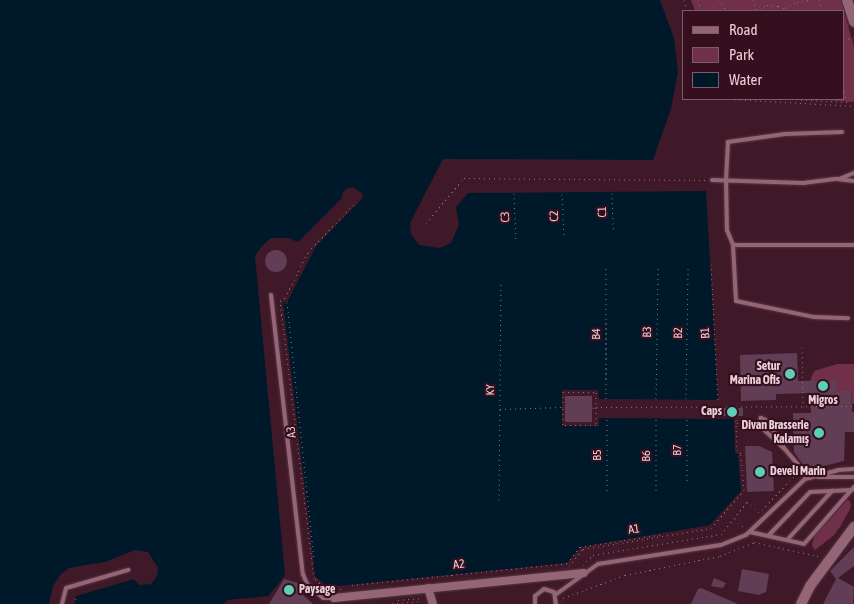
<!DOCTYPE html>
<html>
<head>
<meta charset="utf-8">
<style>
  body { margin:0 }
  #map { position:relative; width:854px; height:604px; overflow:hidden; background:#401928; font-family:"Asap Condensed",sans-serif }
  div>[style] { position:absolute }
  .green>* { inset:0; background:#703049 }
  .water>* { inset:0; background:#00192a }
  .building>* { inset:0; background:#613d56; transform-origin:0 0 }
  .round { border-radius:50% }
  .path>* { height:1px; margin-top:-0.5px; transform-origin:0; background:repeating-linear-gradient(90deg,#93727e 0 1px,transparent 0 5px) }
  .roads { filter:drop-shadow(0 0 1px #583744) drop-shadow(0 0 1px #583744) }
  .service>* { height:4px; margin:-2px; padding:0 2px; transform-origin:2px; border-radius:2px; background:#946575 }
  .minor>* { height:8px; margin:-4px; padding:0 4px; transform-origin:4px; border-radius:4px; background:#946575 }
  .tertiary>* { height:10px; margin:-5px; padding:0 5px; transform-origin:5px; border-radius:5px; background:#946575 }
  .dots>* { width:14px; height:14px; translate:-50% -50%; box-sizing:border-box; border:2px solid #350f1e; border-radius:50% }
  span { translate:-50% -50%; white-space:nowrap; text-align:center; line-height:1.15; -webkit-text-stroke:4.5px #350f1e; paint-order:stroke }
  .street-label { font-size:12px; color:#eacfd7 }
  .poi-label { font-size:12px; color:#eacfd7; font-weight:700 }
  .right { translate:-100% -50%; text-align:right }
  .left { translate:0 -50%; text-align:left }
  .legend { position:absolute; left:682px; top:10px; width:162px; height:90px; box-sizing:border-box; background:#350f1e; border:1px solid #7d5c68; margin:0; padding:6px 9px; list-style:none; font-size:15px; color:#eacfd7 }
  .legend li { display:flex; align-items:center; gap:10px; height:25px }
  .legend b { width:25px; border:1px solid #7d5c68 }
</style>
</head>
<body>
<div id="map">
  <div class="green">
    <div style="clip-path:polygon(691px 0,841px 0,854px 47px,854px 102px,812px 99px,843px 99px,843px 11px,695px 11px)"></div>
    <div style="clip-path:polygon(837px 364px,854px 364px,854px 404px,852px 404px,851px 391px,836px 391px,836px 380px,810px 381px,814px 371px)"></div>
    <div style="clip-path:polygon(848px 499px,851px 504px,850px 509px,840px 527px,834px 535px,815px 550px,812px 546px,814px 536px)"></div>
  </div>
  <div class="water">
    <div style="clip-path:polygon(0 0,660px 0,674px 38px,678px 72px,671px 109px,653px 160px,443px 159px,410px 223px,411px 234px,419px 245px,440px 248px,451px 243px,459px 225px,456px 207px,468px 193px,706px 191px,718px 400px,599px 399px,598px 390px,562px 390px,562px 426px,599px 426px,599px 418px,734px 419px,735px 453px,738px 454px,741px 491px,710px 525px,581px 547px,567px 563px,328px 587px,315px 576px,283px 303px,287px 302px,316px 246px,361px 200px,363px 195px,360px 192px,354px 188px,348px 188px,343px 192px,342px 198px,298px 242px,288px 238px,271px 238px,261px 247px,255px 256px,285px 575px,277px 586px,268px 596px,228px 600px,224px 604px,74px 604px,76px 596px,134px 579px,139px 585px,151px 584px,157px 576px,158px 568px,148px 552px,135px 550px,105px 562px,69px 568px,61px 574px,53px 586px,49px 604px,0 604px)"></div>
  </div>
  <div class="building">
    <div class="round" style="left:265px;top:250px;width:22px;height:22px"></div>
    <div style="clip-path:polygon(797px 353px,798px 381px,836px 380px,836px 391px,851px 391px,852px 412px,854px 412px,854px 432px,845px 432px,844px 461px,807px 470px,794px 452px,793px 413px,811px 413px,810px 393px,776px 394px,776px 400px,741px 401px,740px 355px)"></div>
    <div style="left:565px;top:396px;width:27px;height:26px"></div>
    <div style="left:722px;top:408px;width:21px;height:8px"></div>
    <div style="clip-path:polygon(745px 446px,759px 446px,772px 452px,774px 491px,747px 492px)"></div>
    <div style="clip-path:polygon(854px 547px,854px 566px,838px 578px,854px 587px,853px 604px,823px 604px,836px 579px,830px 571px)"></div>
    <div style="clip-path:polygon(742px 569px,769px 574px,766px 592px,759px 595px,738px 591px)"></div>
    <div style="clip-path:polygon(714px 578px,726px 583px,723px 588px,711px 586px)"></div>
    <div style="clip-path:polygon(284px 579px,298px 583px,302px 594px,313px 604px,269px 604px)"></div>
    <div style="clip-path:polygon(701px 588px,738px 604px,691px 604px,698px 589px)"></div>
  </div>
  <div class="path">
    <div style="left:684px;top:0;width:11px;rotate:75deg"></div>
    <div style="left:698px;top:0;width:11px;rotate:75deg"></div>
    <div style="left:718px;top:0;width:14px;rotate:51deg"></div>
    <div style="left:753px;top:0;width:11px;rotate:75deg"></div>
    <div style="left:819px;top:0;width:11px;rotate:75deg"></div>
    <div style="left:785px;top:8px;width:13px;rotate:-27deg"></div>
    <div style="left:797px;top:2px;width:13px;rotate:-9deg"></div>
    <div style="left:750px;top:11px;width:18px;rotate:-19deg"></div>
    <div style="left:767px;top:5px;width:11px;rotate:5deg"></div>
    <div style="left:778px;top:6px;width:13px;rotate:23deg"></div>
    <div style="left:843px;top:40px;width:11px;rotate:-15deg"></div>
    <div style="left:730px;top:99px;width:124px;rotate:3.2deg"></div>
    <div style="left:791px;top:99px;width:56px;rotate:3.1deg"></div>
    <div style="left:847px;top:102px;width:15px;rotate:-106deg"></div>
    <div style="left:514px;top:193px;width:49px;rotate:87.7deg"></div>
    <div style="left:612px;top:193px;width:38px;rotate:88deg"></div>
    <div style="left:562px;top:194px;width:43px;rotate:87.3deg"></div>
    <div style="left:426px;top:223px;width:59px;rotate:-49.8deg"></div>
    <div style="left:464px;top:178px;width:243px;rotate:0.5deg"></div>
    <div style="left:711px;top:264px;width:136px;rotate:87.1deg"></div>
    <div style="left:287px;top:302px;width:260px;rotate:84deg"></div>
    <div style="left:802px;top:347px;width:60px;rotate:89deg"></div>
    <div style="left:606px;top:399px;width:131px;rotate:-90deg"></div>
    <div style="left:656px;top:399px;width:133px;rotate:-89.1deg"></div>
    <div style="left:686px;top:399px;width:132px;rotate:-89.1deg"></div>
    <div style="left:593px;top:408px;width:3px;rotate:-18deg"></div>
    <div style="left:596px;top:407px;width:258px;rotate:-0.2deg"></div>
    <div style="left:500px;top:409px;width:63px;rotate:-1.8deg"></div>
    <div style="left:563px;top:407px;width:15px;rotate:-90deg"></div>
    <div style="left:563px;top:392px;width:33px"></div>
    <div style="left:596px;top:392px;width:33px;rotate:90deg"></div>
    <div style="left:596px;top:425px;width:33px;rotate:180deg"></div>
    <div style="left:563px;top:425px;width:18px;rotate:-90deg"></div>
    <div style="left:656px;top:419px;width:74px;rotate:90deg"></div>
    <div style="left:687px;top:419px;width:63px;rotate:90deg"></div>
    <div style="left:737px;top:423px;width:16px"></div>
    <div style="left:607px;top:491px;width:73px;rotate:-90deg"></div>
    <div style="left:499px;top:500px;width:219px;rotate:-89.5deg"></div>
    <div style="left:762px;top:510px;width:51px;rotate:-46.6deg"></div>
    <div style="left:735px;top:519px;width:13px;rotate:42deg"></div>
    <div style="left:583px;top:565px;width:14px;rotate:-45deg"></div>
    <div style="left:593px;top:555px;width:130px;rotate:-9.3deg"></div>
    <div style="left:721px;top:534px;width:41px;rotate:-50.9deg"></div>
    <div style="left:747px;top:502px;width:17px;rotate:40deg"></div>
    <div style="left:569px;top:566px;width:22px;rotate:-51deg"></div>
    <div style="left:583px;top:549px;width:130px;rotate:-9.3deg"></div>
    <div style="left:711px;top:528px;width:50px;rotate:-49deg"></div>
    <div style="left:744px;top:490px;width:37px;rotate:-95deg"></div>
    <div style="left:741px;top:453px;width:4px;rotate:-153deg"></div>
    <div style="left:737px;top:451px;width:34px;rotate:-92deg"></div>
    <div style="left:352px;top:585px;width:216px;rotate:-5.8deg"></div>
    <div style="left:567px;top:563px;width:21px;rotate:-51deg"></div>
    <div style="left:580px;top:547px;width:85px;rotate:-8.8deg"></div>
    <div style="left:341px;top:589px;width:14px;rotate:176deg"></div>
    <div style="left:327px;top:590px;width:18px;rotate:-137deg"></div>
    <div style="left:314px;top:578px;width:279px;rotate:-97deg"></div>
    <div style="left:280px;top:301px;width:6px;rotate:-31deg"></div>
    <div style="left:285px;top:298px;width:51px;rotate:-63.4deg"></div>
    <div style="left:308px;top:252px;width:68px;rotate:-46.2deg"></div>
    <div style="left:398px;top:600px;width:24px;rotate:-5deg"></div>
    <div style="left:562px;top:601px;width:3px;rotate:-72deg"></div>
    <div style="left:563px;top:598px;width:66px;rotate:-20.4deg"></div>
    <div style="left:625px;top:575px;width:97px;rotate:-11.3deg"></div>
    <div style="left:720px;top:556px;width:37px;rotate:-22deg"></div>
    <div style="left:754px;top:542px;width:69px;rotate:12.6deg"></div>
    <div style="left:74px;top:604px;width:8px;rotate:-76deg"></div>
    <div style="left:387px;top:604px;width:33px;rotate:-5deg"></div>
  </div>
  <div class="roads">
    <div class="service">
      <div style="left:842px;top:132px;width:57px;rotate:178deg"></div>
      <div style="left:785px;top:134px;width:58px;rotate:172deg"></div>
      <div style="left:728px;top:142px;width:38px;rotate:93deg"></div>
      <div style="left:726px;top:180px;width:50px;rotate:88.9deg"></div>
      <div style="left:727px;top:230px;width:16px;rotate:68deg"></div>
      <div style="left:733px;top:245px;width:121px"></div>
      <div style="left:839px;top:179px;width:16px;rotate:-22deg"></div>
      <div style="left:712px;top:180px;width:91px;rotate:1.9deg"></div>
      <div style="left:803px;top:183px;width:34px;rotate:-7deg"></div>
      <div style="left:837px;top:179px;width:17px;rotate:7deg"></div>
      <div style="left:733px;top:245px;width:56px;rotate:86.9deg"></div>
      <div style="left:736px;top:301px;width:80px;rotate:11.6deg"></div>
      <div style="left:814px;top:317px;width:34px;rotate:2deg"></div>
      <div style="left:271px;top:295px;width:281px;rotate:83.5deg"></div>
      <div style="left:303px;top:574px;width:11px;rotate:68deg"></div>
      <div style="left:307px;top:584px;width:21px;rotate:41deg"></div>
      <div style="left:323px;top:598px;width:11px"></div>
      <div style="left:784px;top:448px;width:31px;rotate:-121deg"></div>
      <div style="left:768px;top:421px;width:8px;rotate:-157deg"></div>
      <div style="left:761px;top:418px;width:8px;rotate:97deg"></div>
      <div style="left:760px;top:426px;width:33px;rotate:43deg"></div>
      <div style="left:784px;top:448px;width:39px;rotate:50deg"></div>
      <div style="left:818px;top:477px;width:36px"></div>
      <div style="left:750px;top:532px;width:55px;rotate:12.5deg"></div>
      <div style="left:804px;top:544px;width:76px;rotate:-48.7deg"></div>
      <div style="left:769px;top:535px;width:59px;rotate:-46.4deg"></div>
      <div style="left:810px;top:492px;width:42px;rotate:-2.7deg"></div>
      <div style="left:787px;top:540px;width:67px;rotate:-47.4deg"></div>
      <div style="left:555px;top:595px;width:53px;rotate:-35.8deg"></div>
      <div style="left:598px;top:564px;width:124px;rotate:-8.8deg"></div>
      <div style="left:721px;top:545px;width:27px;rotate:-22deg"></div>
      <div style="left:746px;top:535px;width:81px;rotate:-43.5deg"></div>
      <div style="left:805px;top:479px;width:34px;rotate:-15deg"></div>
      <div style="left:838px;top:470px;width:16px;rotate:-4deg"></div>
      <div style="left:62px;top:604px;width:16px;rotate:-76deg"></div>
      <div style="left:66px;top:588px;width:65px;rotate:-16.2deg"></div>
      <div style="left:535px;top:604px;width:8px;rotate:-90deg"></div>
      <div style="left:535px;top:596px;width:11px;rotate:-38deg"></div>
      <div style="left:544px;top:589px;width:10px;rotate:17deg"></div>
      <div style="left:554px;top:592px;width:12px;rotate:81deg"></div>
    </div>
    <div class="minor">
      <div style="left:428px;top:588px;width:17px;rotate:73deg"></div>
      <div style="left:334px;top:598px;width:251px;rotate:-5.7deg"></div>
    </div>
    <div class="tertiary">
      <div style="left:847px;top:0;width:23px;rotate:72deg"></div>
      <div style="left:801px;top:604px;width:20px;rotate:-63deg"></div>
      <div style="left:810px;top:586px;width:74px;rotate:-53.3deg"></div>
    </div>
  </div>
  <div class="dots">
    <div style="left:790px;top:374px;background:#5eceb7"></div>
    <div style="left:823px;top:386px;background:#5eceb7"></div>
    <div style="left:732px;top:412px;background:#5eceb7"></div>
    <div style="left:819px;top:433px;background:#5eceb7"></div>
    <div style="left:760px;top:472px;background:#5eceb7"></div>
    <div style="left:289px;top:590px;background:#5eceb7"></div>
  </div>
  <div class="street-label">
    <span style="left:603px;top:212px;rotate:-91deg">C1</span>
    <span style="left:555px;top:216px;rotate:-92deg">C2</span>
    <span style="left:506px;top:217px;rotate:-91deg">C3</span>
    <span style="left:648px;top:332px;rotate:-89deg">B3</span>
    <span style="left:679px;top:333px;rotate:-89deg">B2</span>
    <span style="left:706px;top:333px;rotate:-93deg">B1</span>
    <span style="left:597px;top:334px;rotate:-90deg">B4</span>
    <span style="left:491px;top:390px;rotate:-90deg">KY</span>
    <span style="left:292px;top:432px;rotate:-96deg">A3</span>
    <span style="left:678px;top:450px;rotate:-90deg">B7</span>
    <span style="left:598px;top:455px;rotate:-90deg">B5</span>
    <span style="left:647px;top:456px;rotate:-90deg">B6</span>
    <span style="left:634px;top:530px;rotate:-8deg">A1</span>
    <span style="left:459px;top:565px;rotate:-6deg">A2</span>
  </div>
  <div class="poi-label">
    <span class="right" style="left:780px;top:374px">Setur<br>Marina Ofis</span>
    <span style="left:823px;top:401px">Migros</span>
    <span class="right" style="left:722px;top:412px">Caps</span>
    <span class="right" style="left:809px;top:433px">Divan Brasserie<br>Kalamış</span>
    <span class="left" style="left:770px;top:472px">Develi Marin</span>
    <span class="left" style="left:299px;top:590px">Paysage</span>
  </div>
  <ul class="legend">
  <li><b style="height:6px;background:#946575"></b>Road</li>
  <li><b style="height:14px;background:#703049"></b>Park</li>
  <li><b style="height:14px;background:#00192a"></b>Water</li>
  </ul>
</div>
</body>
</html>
